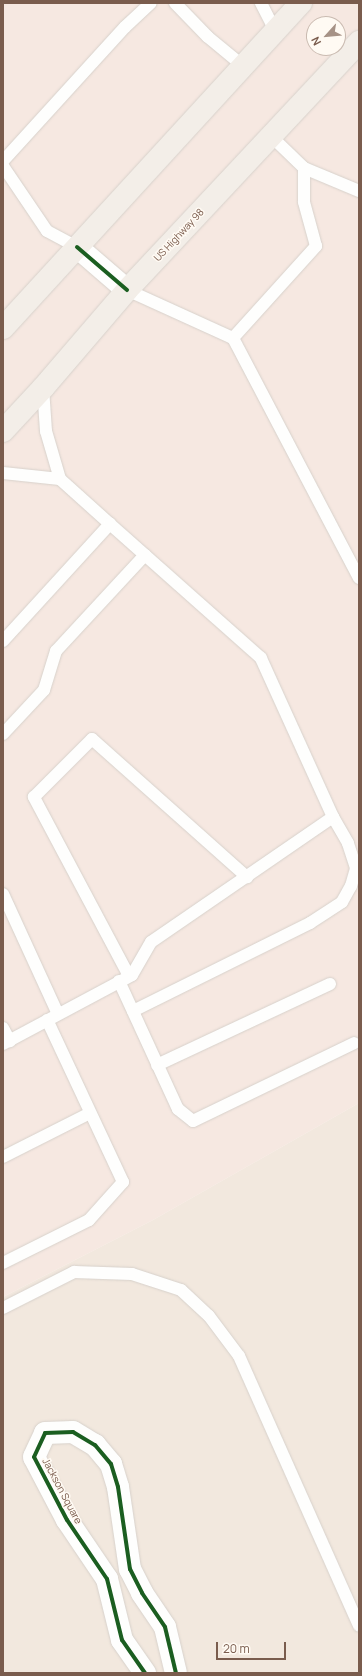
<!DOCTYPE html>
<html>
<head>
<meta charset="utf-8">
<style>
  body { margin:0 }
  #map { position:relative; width:362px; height:1676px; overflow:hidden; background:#f9f5f0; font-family:Manrope,sans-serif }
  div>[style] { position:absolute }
  .residential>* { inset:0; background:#f2e8de }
  .commercial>* { inset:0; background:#f6e8e1 }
  .roads { filter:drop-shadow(0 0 1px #d7d1cb) drop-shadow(0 0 1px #d7d1cb) }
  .lane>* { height:12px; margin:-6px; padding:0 6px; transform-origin:6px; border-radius:6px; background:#fefefd }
  .street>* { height:22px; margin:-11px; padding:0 11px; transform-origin:11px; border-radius:11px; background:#fefefd }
  .primary>* { height:22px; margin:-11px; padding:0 11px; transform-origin:11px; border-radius:11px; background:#f3eee8 }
  .cycleway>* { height:4px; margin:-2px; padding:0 2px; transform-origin:2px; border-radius:2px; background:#1b5e20 }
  span { translate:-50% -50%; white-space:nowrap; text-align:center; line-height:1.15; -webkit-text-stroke:3px #fffaf3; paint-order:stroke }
  .street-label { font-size:10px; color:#7a5c4d }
  .frame { position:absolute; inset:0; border:4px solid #7a5c4d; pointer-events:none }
  .north { position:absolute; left:306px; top:16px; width:40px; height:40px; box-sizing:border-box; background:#fffaf3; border:1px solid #cabbb1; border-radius:50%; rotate:243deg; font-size:11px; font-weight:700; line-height:16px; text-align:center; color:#7a5c4d }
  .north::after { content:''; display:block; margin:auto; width:14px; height:18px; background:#a69286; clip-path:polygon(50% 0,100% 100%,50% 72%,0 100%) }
  .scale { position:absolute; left:216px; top:1642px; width:70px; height:18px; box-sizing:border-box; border:2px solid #7a5c4d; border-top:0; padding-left:5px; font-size:12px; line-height:14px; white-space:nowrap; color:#7a5c4d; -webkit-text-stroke:3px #fffaf3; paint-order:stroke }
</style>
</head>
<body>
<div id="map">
  <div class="residential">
    <div style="clip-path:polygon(359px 1103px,359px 1673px,3px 1673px,3px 1297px,153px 1220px)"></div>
  </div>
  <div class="commercial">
    <div style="clip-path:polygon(evenodd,3px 3px,359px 3px,359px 1103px,153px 1220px,3px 1297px,3px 3px,314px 24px,338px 24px,338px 48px,314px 48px,314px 24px)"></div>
  </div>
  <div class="roads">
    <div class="lane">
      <div style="left:175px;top:3px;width:47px;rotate:45.9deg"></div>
      <div style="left:208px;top:37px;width:45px;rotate:39.6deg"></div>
      <div style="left:261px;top:3px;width:31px;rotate:63deg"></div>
      <div style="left:272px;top:137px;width:45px;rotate:44.1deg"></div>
      <div style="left:304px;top:168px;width:60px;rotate:22.7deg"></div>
      <div style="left:3px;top:161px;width:181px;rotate:-47.7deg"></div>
      <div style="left:125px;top:27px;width:35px;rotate:-43deg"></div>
      <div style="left:3px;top:166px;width:78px;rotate:55.9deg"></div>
      <div style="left:47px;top:231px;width:34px;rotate:28deg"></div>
      <div style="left:127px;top:290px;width:116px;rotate:24.4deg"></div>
      <div style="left:233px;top:338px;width:271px;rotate:62.3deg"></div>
      <div style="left:233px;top:338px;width:124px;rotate:-47.9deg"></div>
      <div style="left:316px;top:246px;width:46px;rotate:-105.3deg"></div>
      <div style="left:304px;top:202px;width:34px;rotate:-90deg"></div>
      <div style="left:3px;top:473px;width:57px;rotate:6deg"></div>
      <div style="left:3px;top:641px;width:159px;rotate:-47.6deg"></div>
      <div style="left:110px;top:524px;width:67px;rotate:-138deg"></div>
      <div style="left:60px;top:479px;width:50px;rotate:-106.3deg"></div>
      <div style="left:46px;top:431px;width:43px;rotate:-94deg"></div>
      <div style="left:3px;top:734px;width:60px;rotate:-47deg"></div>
      <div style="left:44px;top:690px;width:41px;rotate:-72.9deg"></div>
      <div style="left:56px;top:651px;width:131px;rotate:-47.2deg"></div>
      <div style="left:3px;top:894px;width:132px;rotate:65.4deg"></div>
      <div style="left:129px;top:976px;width:203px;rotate:-118deg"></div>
      <div style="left:34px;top:797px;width:82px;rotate:-45deg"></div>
      <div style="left:92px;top:739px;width:208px;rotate:41.7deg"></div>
      <div style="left:119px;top:981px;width:141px;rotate:65.3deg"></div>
      <div style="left:178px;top:1109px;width:19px;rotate:39deg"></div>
      <div style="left:193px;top:1121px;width:179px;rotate:-25.8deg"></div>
      <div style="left:133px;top:1011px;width:198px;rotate:-26.4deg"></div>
      <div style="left:310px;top:923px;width:38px;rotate:-33deg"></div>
      <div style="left:342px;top:902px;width:18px;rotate:-61deg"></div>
      <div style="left:351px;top:886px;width:19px;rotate:-74deg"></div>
      <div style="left:356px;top:868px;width:26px;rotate:-108deg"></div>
      <div style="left:348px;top:843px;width:30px;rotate:-120deg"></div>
      <div style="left:3px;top:1028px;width:15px;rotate:62deg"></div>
      <div style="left:3px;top:1044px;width:146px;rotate:-28.1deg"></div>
      <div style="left:132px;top:975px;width:38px;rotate:-60deg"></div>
      <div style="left:151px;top:942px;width:221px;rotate:-34.5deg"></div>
      <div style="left:333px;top:817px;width:175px;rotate:-114.4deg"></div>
      <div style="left:261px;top:658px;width:202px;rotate:-138.4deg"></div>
      <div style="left:157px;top:1065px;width:191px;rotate:-25.1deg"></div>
      <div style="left:3px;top:1157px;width:97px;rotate:-26.8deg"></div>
      <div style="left:3px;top:1263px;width:96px;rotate:-26.6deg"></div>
      <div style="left:89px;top:1220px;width:51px;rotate:-48.2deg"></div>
      <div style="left:123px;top:1182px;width:179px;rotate:-115.1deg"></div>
      <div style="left:3px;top:1308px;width:80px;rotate:-26.9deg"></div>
      <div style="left:74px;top:1272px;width:58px;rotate:2deg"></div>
      <div style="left:132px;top:1274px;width:52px;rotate:18.1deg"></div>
      <div style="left:181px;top:1290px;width:38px;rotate:43deg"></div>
      <div style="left:209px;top:1316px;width:50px;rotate:53.1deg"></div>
      <div style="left:239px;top:1356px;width:295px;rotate:66deg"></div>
    </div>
    <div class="street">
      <div style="left:77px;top:247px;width:66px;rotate:40.7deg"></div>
      <div style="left:145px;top:1673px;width:40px;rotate:-124.9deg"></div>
      <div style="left:122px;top:1640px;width:63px;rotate:-103.8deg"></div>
      <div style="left:107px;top:1579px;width:71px;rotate:-124.1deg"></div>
      <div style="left:67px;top:1520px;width:71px;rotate:-117.6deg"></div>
      <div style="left:34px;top:1457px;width:26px;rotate:-65deg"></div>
      <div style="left:45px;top:1433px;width:28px;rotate:-2deg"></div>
      <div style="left:73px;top:1432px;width:26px;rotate:31deg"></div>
      <div style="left:95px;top:1445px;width:25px;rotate:50deg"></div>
      <div style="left:111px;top:1464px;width:24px;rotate:73deg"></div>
      <div style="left:118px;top:1487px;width:83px;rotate:81.7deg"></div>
      <div style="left:130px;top:1569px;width:27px;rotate:63deg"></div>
      <div style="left:142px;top:1593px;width:41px;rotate:55.9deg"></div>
      <div style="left:165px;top:1627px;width:47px;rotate:76.6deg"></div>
    </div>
    <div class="primary">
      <div style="left:3px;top:328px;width:441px;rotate:-47.5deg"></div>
      <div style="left:3px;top:431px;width:59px;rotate:-47.1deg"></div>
      <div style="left:43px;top:388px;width:129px;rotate:-49.4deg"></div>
      <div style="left:127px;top:290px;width:340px;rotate:-46.9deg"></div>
    </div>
  </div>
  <div class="cycleway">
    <div style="left:77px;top:247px;width:66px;rotate:40.7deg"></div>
    <div style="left:145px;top:1673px;width:40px;rotate:-124.9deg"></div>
    <div style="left:122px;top:1640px;width:63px;rotate:-103.8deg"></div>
    <div style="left:107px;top:1579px;width:71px;rotate:-124.1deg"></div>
    <div style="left:67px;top:1520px;width:71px;rotate:-117.6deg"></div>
    <div style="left:34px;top:1457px;width:26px;rotate:-65deg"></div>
    <div style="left:45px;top:1433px;width:28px;rotate:-2deg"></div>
    <div style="left:73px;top:1432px;width:26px;rotate:31deg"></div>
    <div style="left:95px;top:1445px;width:25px;rotate:50deg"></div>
    <div style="left:111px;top:1464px;width:24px;rotate:73deg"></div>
    <div style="left:118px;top:1487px;width:83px;rotate:81.7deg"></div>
    <div style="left:130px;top:1569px;width:27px;rotate:63deg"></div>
    <div style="left:142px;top:1593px;width:41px;rotate:55.9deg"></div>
    <div style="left:165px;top:1627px;width:47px;rotate:76.6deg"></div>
  </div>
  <div class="street-label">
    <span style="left:179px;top:235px;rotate:-47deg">US Highway 98</span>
    <span style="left:62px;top:1491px;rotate:62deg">Jackson Square</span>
  </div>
  <div class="frame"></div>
  <div class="north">N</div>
  <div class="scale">20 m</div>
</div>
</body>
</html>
